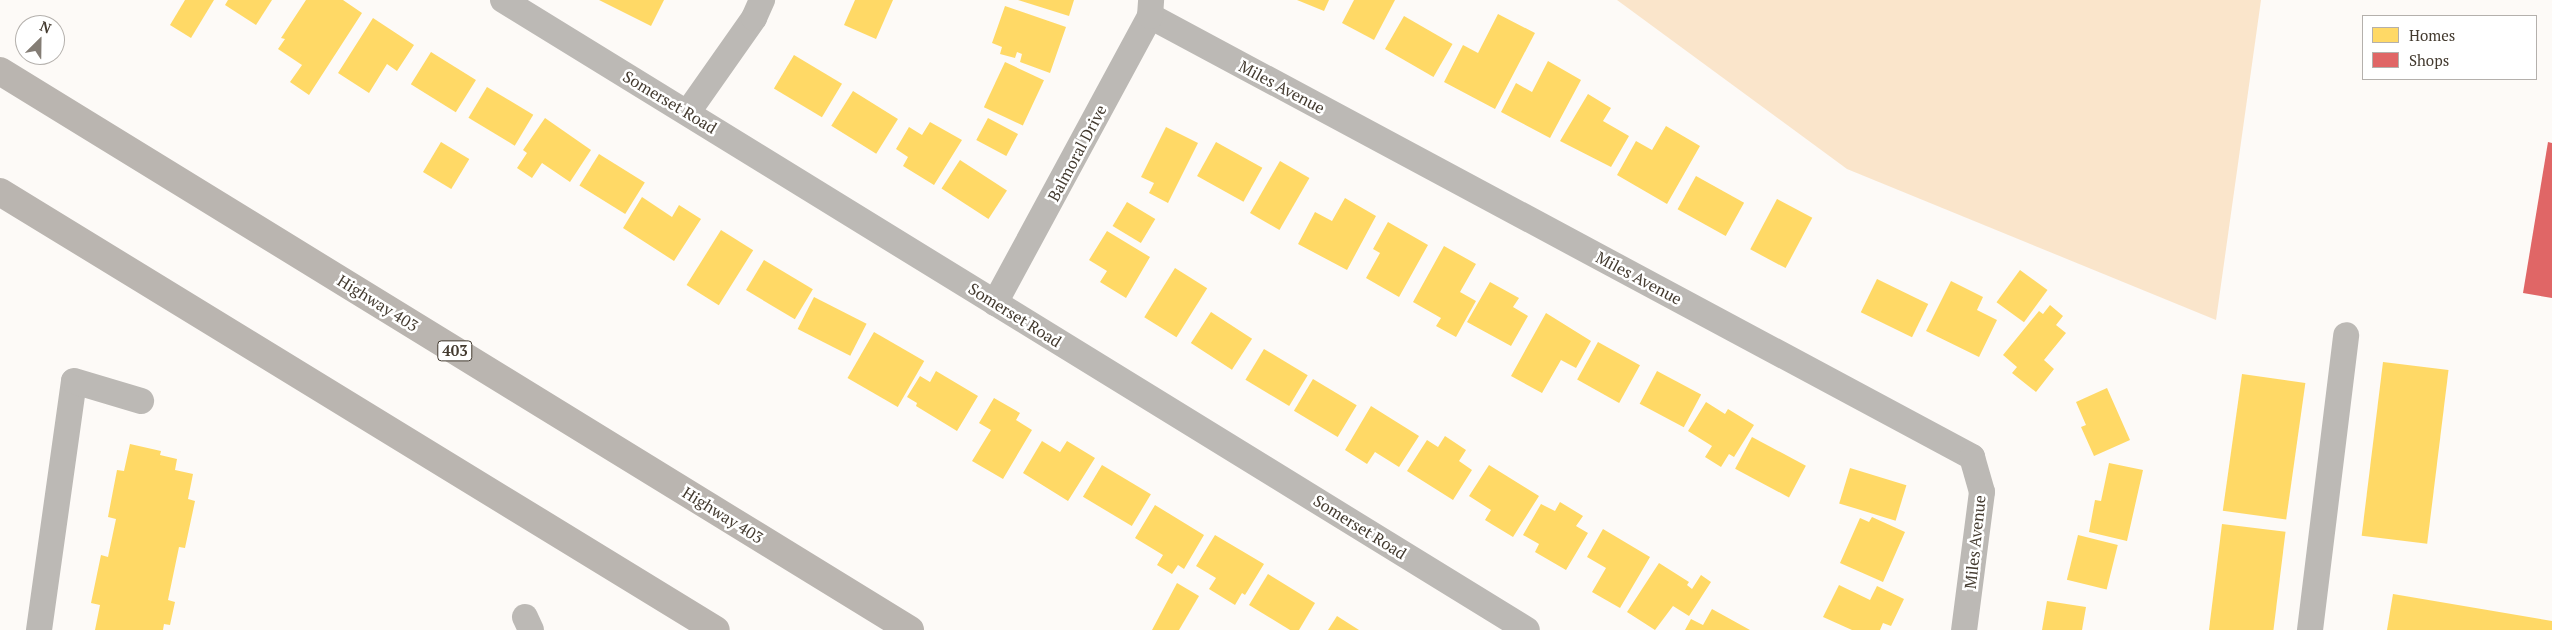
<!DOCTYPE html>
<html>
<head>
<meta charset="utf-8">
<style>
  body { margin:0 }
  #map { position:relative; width:2552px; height:630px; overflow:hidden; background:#fdfaf7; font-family:"PT Serif",serif }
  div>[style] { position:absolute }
  .green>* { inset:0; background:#fae5cb }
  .homes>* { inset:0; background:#ffd966; transform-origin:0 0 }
  .shops>* { inset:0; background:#e06666 }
  .minor>* { height:26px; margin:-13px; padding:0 13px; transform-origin:13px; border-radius:13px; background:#bcb9b5 }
  .highway>* { height:28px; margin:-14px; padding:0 14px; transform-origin:14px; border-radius:14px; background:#bab5b0 }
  span { translate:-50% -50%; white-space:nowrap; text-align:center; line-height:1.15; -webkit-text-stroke:5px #fff; paint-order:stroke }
  .shield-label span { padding:1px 4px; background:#fff; border:1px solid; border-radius:4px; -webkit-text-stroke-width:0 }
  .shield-label { font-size:15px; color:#433a2f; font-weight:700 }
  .street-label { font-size:16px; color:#433a2f }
  .legend { position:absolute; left:2362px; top:15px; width:175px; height:65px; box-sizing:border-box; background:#fff; border:1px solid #b4b0ac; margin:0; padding:6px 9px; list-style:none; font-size:15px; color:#433a2f }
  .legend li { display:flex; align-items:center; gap:10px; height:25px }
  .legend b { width:25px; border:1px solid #b4b0ac }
  .north { position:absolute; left:15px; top:15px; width:50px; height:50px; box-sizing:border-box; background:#fff; border:1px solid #b4b0ac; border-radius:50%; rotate:23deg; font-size:14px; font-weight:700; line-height:20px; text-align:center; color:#433a2f }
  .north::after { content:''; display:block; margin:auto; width:18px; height:22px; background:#847d75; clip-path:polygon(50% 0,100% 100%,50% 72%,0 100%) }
</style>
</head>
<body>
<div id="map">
  <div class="green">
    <div style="clip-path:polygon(1617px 0,2261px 0,2216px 320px,1847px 169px)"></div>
  </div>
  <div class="homes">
    <div style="clip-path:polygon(185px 0,214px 0,191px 38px,170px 25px)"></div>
    <div style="clip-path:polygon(228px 0,272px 0,256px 25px,225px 5px)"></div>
    <div style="clip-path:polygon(306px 0,343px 0,362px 13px,309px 95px,290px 82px,302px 65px,278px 49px,285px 39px,281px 38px)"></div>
    <div style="clip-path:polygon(599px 0,664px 0,651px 26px)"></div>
    <div style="clip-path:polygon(855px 0,893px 0,876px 39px,844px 25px)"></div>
    <div style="clip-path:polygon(1018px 0,1074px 0,1069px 16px)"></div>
    <div style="clip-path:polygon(1297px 0,1329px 0,1324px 11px)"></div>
    <div style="clip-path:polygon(1354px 0,1395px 0,1374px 40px,1342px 23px)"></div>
    <div style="clip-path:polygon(1005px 6px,1066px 27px,1050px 73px,1020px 62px,1022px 54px,1017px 52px,1015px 58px,1000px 54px,1002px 47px,992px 43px)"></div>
    <div style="clip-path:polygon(1498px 14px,1535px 33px,1495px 109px,1444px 82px,1463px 45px,1478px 53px)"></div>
    <div style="left:1404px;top:16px;width:56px;height:38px;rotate:30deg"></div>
    <div style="clip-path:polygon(373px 18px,414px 45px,397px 71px,387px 64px,369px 93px,338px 73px)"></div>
    <div style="left:431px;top:52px;width:53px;height:38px;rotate:32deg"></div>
    <div style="left:794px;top:55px;width:56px;height:39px;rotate:31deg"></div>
    <div style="clip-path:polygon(1548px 61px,1581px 80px,1550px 138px,1501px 112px,1516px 83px,1532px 92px)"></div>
    <div style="left:1005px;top:62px;width:43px;height:50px;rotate:25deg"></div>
    <div style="left:487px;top:87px;width:54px;height:36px;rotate:31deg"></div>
    <div style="left:853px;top:91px;width:53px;height:41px;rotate:32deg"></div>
    <div style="clip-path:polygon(1588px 94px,1611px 108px,1603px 121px,1629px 136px,1611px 167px,1560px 141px)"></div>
    <div style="clip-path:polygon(545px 118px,591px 150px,570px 182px,542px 163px,532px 178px,517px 168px,527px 153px,523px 150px)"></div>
    <div style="left:988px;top:118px;width:34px;height:25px;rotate:28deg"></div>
    <div style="clip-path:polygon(930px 122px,962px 140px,934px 185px,903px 166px,908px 157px,896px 149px,909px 127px,922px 135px)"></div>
    <div style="clip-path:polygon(1666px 126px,1700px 146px,1667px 204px,1617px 175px,1636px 141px,1652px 150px)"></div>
    <div style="clip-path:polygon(1166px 127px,1198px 143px,1168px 203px,1149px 193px,1154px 183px,1141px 177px)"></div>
    <div style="left:441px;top:142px;width:33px;height:35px;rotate:31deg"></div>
    <div style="left:1216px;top:142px;width:53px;height:39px;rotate:29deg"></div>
    <div style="left:599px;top:154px;width:54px;height:37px;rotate:32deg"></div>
    <div style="left:960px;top:160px;width:56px;height:34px;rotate:33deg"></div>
    <div style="left:1280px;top:161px;width:34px;height:60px;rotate:30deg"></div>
    <div style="left:1696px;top:176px;width:55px;height:38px;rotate:29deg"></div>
    <div style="clip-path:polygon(642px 197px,672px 217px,679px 205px,701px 219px,674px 261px,623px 228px)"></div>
    <div style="clip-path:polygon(1345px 198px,1376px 216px,1347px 270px,1298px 244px,1315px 212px,1332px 221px)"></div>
    <div style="left:1777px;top:199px;width:40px;height:57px;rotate:28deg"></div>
    <div style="left:1127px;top:202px;width:33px;height:28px;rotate:31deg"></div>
    <div style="clip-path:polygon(1388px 222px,1428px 245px,1399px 297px,1366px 278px,1380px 253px,1373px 249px)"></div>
    <div style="left:721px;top:230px;width:38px;height:65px;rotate:32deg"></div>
    <div style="clip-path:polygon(1107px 231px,1150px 257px,1126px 298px,1100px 282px,1107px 271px,1089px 260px)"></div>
    <div style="clip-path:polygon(1444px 246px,1476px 264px,1460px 292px,1476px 301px,1456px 337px,1436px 326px,1441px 318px,1413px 302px)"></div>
    <div style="left:764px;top:260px;width:57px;height:35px;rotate:31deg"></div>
    <div style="left:1175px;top:268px;width:38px;height:58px;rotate:32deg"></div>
    <div style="left:2020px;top:270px;width:34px;height:40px;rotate:36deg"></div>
    <div style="left:1877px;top:279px;width:57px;height:37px;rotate:26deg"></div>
    <div style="clip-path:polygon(1951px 281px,1983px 297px,1977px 310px,1997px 320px,1979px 357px,1926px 331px)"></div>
    <div style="clip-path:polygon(1490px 282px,1519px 298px,1513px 307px,1528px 316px,1511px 346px,1467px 322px)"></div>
    <div style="left:814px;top:297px;width:59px;height:36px;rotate:27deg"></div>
    <div style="clip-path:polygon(2050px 305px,2063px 316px,2056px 325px,2066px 333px,2044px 360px,2054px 369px,2036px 392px,2012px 373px,2017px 367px,2003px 355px,2039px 311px,2043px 314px)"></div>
    <div style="left:1211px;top:312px;width:49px;height:37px;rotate:33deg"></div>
    <div style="clip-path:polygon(1546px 313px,1591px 341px,1576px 368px,1561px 360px,1542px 393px,1511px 376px)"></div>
    <div style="left:874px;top:332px;width:58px;height:53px;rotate:30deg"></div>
    <div style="left:1598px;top:342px;width:48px;height:43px;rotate:29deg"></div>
    <div style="left:1264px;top:349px;width:51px;height:36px;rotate:31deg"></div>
    <div style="left:2383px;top:362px;width:66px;height:175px;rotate:7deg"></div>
    <div style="clip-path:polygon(936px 371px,978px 396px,957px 431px,916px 406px,917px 403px,907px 397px,920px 376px,930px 382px)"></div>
    <div style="left:1657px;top:371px;width:50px;height:37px;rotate:28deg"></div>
    <div style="left:2242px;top:374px;width:64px;height:138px;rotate:8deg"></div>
    <div style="left:1313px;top:379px;width:51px;height:37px;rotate:31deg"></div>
    <div style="clip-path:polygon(2107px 388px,2130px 440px,2094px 456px,2081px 427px,2086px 425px,2076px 402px)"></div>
    <div style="clip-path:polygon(994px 398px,1020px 413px,1016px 420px,1032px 430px,1003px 479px,972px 461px,991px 430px,979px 423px)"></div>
    <div style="clip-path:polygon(1706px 402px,1725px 414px,1728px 409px,1754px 425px,1734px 457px,1729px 454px,1721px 467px,1705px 457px,1712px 446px,1688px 431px)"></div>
    <div style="clip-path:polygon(1371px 406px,1419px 436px,1399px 467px,1375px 452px,1367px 464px,1345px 450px)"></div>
    <div style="clip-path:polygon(1445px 436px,1466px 450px,1459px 461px,1472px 470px,1453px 500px,1407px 471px,1427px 440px,1438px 447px)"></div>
    <div style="left:1752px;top:437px;width:61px;height:36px;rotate:28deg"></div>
    <div style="clip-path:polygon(1042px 441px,1060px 452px,1067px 441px,1095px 458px,1068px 501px,1023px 473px)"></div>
    <div style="clip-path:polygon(130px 444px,161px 451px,160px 455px,177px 459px,175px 470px,193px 474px,188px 499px,195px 501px,185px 548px,179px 547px,168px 600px,175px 602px,170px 625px,164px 624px,163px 630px,95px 630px,100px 605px,91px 603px,101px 555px,108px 557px,116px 519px,108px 517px,117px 470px,124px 471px)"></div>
    <div style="clip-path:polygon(2109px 463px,2143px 470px,2127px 541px,2089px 532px,2095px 500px,2101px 501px)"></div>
    <div style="left:1102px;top:465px;width:57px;height:37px;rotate:31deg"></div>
    <div style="clip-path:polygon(1489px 465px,1539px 496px,1513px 537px,1485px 520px,1491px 510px,1469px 496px)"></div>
    <div style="left:1850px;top:468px;width:59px;height:37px;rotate:17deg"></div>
    <div style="clip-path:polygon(1560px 502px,1583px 516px,1576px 526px,1588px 533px,1566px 570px,1535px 552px,1539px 544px,1523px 535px,1541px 504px,1555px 511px)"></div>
    <div style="clip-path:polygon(1155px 505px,1204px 535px,1184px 569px,1178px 565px,1172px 574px,1157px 565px,1163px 555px,1135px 538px)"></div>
    <div style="clip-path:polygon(1872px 517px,1905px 532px,1883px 582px,1840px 563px,1860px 518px,1869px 522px)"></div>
    <div style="left:2222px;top:524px;width:64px;height:107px;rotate:7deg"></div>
    <div style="clip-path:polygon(1603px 529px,1650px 557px,1620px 608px,1592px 592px,1606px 568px,1587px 557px)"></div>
    <div style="clip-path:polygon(1215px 535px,1264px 564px,1245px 595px,1242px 593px,1235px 605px,1209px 589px,1216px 578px,1196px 566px)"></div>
    <div style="left:2078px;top:535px;width:41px;height:46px;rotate:14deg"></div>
    <div style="clip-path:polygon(1659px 563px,1689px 582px,1687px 585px,1692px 589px,1701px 575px,1711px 582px,1689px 616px,1673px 606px,1655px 630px,1627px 612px)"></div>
    <div style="clip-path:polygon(1268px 574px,1315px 603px,1299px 630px,1290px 630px,1249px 605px)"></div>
    <div style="clip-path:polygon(1177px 583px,1199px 596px,1179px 630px,1152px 630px)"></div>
    <div style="clip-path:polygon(1839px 585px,1870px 600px,1877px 586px,1904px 599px,1891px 626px,1883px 623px,1880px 630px,1852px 630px,1823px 617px)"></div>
    <div style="clip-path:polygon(2393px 594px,2552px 621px,2552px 630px,2387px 630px)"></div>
    <div style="clip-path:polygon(2047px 601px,2086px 607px,2082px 630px,2042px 630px)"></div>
    <div style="clip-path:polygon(1712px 609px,1750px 630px,1685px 630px,1691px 619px,1703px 625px)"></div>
    <div style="clip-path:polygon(1337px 616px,1359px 630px,1328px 630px)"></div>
  </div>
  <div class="shops">
    <div style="clip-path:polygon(2548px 142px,2552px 143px,2552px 298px,2523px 293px)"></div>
  </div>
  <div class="minor">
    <div style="left:503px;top:0;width:1202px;rotate:31.6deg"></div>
    <div style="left:1150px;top:16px;width:933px;rotate:28.21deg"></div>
    <div style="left:1972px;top:457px;width:36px;rotate:74deg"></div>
    <div style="left:1982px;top:492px;width:139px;rotate:97.4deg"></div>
    <div style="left:688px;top:112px;width:115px;rotate:-54.9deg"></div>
    <div style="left:754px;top:18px;width:20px;rotate:-66deg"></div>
    <div style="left:995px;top:303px;width:326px;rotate:-61.6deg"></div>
    <div style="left:1150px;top:16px;width:16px;rotate:-86deg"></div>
    <div style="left:525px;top:617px;width:14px;rotate:65deg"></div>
    <div style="left:39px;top:630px;width:251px;rotate:-82deg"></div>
    <div style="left:74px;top:381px;width:70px;rotate:16.6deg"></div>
    <div style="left:2310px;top:630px;width:297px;rotate:-83deg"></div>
  </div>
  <div class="highway">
    <div style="left:0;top:71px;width:1068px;rotate:31.56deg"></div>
    <div style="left:0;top:192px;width:839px;rotate:31.46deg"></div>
  </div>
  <div class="shield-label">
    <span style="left:455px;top:351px">403</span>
  </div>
  <div class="street-label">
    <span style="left:1282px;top:87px;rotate:28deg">Miles Avenue</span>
    <span style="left:670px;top:102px;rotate:31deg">Somerset Road</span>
    <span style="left:1077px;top:153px;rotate:-62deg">Balmoral Drive</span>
    <span style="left:1639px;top:278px;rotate:28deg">Miles Avenue</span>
    <span style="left:378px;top:303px;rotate:32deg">Highway 403</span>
    <span style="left:1015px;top:315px;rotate:32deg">Somerset Road</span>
    <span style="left:723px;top:515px;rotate:32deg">Highway 403</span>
    <span style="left:1360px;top:527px;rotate:32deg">Somerset Road</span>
    <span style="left:1975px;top:542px;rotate:-84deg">Miles Avenue</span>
  </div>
  <ul class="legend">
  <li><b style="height:14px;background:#ffd966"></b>Homes</li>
  <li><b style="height:14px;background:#e06666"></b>Shops</li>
  </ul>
  <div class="north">N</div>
</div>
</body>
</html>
